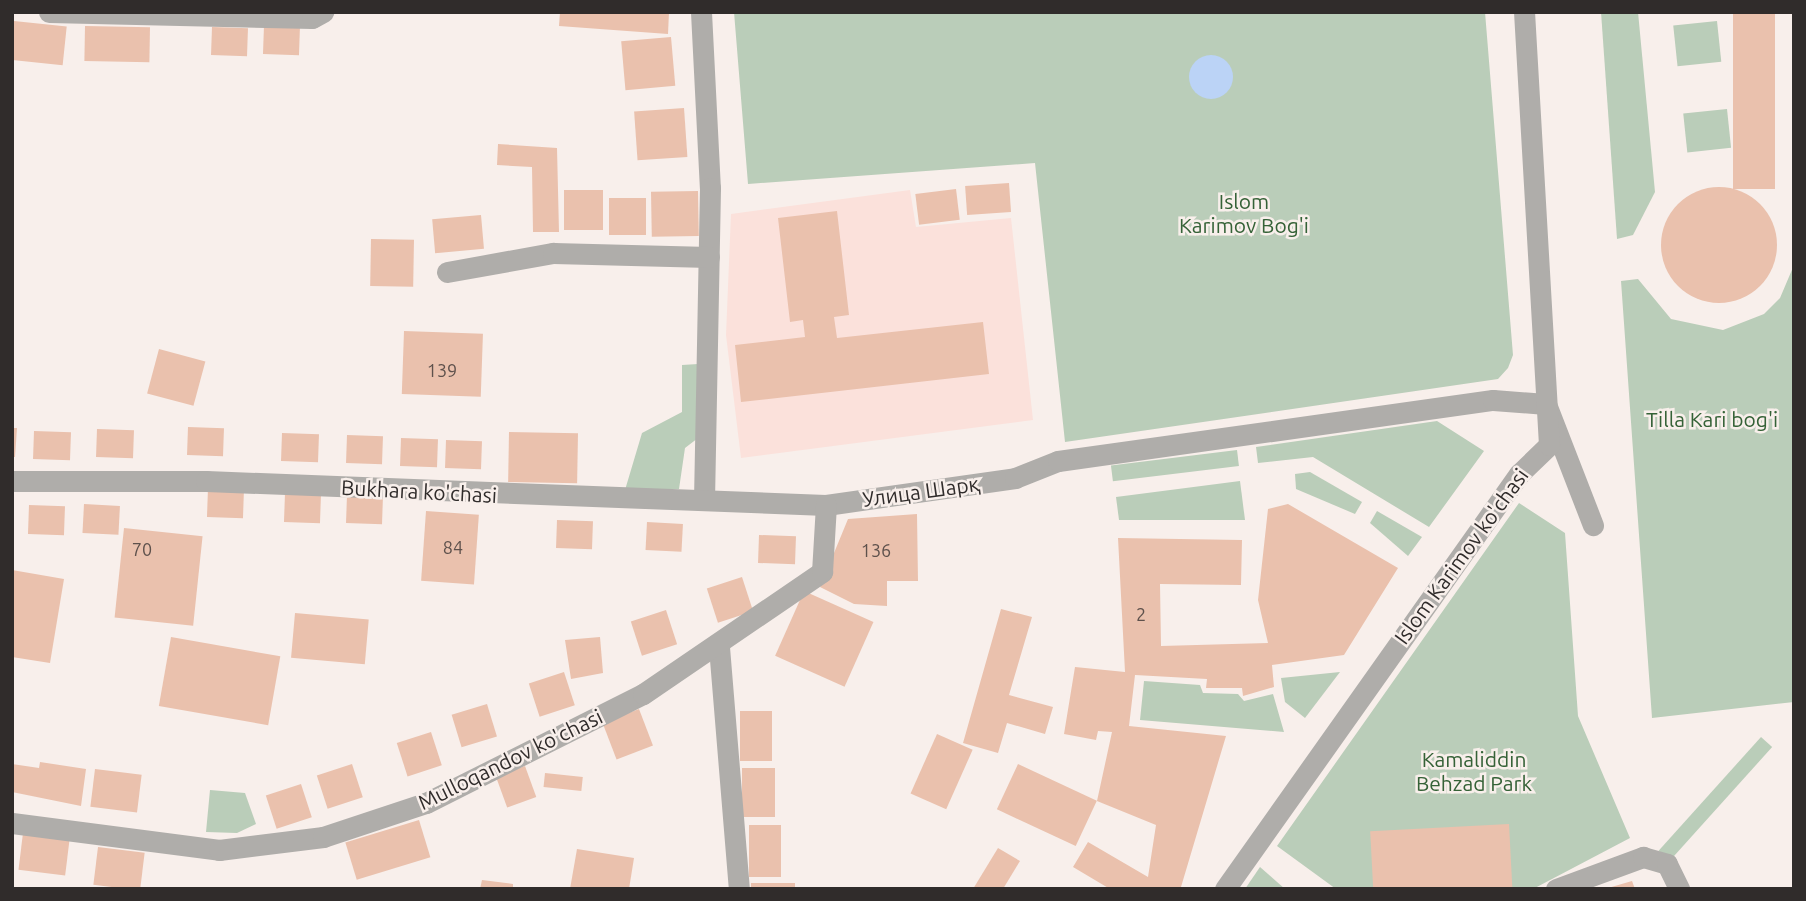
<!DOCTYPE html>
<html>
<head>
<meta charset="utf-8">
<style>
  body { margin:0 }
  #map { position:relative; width:1806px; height:901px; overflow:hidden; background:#f8efeb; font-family:Ubuntu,sans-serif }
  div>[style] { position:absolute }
  .medical>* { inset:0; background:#fbe1db }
  .green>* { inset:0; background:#bacdb9; transform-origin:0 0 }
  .water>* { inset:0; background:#bbd3f6 }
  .round { border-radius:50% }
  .building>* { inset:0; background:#eac1ad; transform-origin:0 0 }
  .minor>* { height:21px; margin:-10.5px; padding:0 10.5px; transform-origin:10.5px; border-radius:10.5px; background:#afadaa }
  span { translate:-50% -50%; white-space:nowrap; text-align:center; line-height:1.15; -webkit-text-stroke:5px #f8efeb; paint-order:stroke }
  .number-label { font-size:18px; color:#5e514c }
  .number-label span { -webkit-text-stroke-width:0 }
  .park-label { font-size:21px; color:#356237 }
  .street-label { font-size:21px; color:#302c2b }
  .frame { position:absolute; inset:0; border:14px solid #302c2b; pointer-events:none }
</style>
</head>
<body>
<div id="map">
  <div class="medical">
    <div style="clip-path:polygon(910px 190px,916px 227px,1011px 218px,1033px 420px,741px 458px,726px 335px,731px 214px)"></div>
  </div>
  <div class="green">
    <div style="clip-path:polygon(734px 12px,1485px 12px,1513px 355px,1508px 368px,1498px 379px,1065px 442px,1035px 163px,748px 184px)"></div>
    <div style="clip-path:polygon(1601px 12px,1638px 12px,1655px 192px,1633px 235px,1617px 239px)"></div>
    <div style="left:1717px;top:21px;width:41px;height:44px;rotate:84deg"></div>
    <div style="left:1727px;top:109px;width:39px;height:44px;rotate:84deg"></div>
    <div style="clip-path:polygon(1794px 265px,1794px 702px,1652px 718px,1621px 281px,1638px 279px,1671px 319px,1723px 330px,1764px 314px,1780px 298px)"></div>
    <div style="clip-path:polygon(698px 364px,698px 438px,685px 448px,679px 489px,625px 490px,642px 433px,682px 412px,682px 365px)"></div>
    <div style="clip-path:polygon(1437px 421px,1484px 451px,1429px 527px,1313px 457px,1258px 463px,1256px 447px)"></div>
    <div style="left:1237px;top:450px;width:16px;height:127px;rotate:83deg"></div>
    <div style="clip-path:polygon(1310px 472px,1362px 502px,1355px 514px,1296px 489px,1295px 474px)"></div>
    <div style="clip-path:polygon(1240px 481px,1245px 520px,1119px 520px,1116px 497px)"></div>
    <div style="clip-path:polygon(1519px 503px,1565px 533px,1578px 716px,1630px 838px,1533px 889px,1336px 889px,1277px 846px)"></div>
    <div style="clip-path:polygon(1377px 511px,1422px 537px,1408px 556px,1370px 523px)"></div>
    <div style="clip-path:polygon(1340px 672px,1305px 718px,1285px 702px,1281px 678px)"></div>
    <div style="clip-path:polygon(1144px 681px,1200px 685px,1203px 693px,1238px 694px,1244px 701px,1273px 694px,1284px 732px,1140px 720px)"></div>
    <div style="left:1761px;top:737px;width:15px;height:153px;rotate:42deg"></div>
    <div style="clip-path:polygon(210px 790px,245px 793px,256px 824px,237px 833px,206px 832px)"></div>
    <div style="clip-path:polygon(1260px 867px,1285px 889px,1245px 889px)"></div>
  </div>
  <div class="water">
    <div class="round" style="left:1189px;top:55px;width:44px;height:44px"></div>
  </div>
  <div class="building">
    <div style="clip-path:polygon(560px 12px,669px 12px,668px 34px,559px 26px)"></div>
    <div style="left:1733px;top:12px;width:42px;height:177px"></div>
    <div style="left:14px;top:21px;width:53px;height:39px;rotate:6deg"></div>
    <div style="left:264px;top:25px;width:36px;height:29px;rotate:2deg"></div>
    <div style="left:85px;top:26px;width:65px;height:35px;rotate:1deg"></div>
    <div style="left:212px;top:27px;width:36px;height:28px;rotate:2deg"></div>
    <div style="left:671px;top:37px;width:49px;height:50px;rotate:85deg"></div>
    <div style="left:684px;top:108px;width:49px;height:50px;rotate:86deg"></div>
    <div style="clip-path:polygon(498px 144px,557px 148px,559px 232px,533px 232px,532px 167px,497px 165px)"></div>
    <div style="left:1009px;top:183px;width:29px;height:44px;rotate:86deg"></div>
    <div class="round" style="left:1661px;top:187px;width:116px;height:116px"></div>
    <div style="left:956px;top:189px;width:31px;height:41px;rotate:83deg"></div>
    <div style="left:564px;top:190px;width:39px;height:40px"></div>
    <div style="left:698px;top:191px;width:45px;height:47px;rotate:89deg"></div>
    <div style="left:609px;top:198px;width:37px;height:37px"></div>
    <div style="clip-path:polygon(837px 211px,849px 315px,834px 317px,837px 338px,983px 322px,989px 374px,741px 402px,735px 345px,805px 337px,803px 320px,790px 322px,778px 218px)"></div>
    <div style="left:481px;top:215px;width:34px;height:49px;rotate:85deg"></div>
    <div style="left:371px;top:239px;width:43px;height:47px;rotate:1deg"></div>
    <div style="left:404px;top:331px;width:79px;height:63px;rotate:2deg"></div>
    <div style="left:159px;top:349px;width:48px;height:46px;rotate:15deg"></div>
    <div style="left:188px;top:427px;width:36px;height:28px;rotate:2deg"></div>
    <div style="clip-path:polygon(12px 428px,17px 428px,15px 457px,12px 457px)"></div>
    <div style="left:97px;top:429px;width:37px;height:28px;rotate:2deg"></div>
    <div style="left:34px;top:431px;width:37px;height:28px;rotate:2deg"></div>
    <div style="left:509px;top:432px;width:69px;height:50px;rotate:1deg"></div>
    <div style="left:282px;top:433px;width:37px;height:28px;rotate:2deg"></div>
    <div style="left:347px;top:435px;width:36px;height:28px;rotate:2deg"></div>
    <div style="left:401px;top:438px;width:37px;height:28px;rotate:2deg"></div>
    <div style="left:446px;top:440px;width:36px;height:28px;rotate:2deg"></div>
    <div style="left:208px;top:488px;width:36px;height:29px;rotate:2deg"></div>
    <div style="left:285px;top:493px;width:36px;height:29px;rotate:2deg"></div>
    <div style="left:347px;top:495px;width:36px;height:28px;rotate:2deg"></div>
    <div style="left:84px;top:504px;width:36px;height:29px;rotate:3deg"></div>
    <div style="clip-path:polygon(1288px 504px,1398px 568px,1344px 655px,1272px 665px,1274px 687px,1243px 696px,1242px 688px,1206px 688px,1207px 679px,1135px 675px,1129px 726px,1226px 736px,1181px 887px,1110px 889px,1073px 867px,1088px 842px,1148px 877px,1156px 825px,1097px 801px,1112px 732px,1098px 731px,1096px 740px,1064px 734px,1075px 667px,1125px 672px,1118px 538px,1242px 540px,1241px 585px,1160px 584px,1161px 646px,1268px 643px,1258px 600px,1268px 509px)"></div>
    <div style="left:29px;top:505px;width:36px;height:29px;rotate:2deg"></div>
    <div style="left:426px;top:511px;width:53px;height:70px;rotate:4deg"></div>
    <div style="clip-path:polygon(917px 514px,918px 581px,887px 581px,887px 606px,854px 604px,820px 587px,848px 519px)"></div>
    <div style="left:557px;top:520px;width:36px;height:28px;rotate:2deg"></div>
    <div style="left:647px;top:522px;width:36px;height:28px;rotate:3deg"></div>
    <div style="left:124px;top:528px;width:79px;height:90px;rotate:6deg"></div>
    <div style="left:759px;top:535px;width:37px;height:28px;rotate:2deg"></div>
    <div style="clip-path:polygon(12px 570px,64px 579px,50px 663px,12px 657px)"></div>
    <div style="left:742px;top:577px;width:36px;height:37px;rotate:72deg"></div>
    <div style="left:804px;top:591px;width:76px;height:71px;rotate:24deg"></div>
    <div style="clip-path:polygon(1001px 609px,1032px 617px,1009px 695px,1053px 707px,1045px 734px,1007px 723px,998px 753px,963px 743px)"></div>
    <div style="left:666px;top:610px;width:36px;height:37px;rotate:72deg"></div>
    <div style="left:295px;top:613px;width:74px;height:45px;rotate:5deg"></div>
    <div style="left:171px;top:637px;width:111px;height:70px;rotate:10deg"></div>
    <div style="clip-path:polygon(600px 637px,603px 673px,571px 679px,565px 640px)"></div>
    <div style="left:564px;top:672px;width:35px;height:37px;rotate:72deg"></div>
    <div style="left:487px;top:704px;width:34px;height:37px;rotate:73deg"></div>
    <div style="left:639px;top:709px;width:39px;height:39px;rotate:69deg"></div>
    <div style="left:740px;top:711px;width:32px;height:50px"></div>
    <div style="left:431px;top:732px;width:35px;height:36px;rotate:72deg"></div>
    <div style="left:937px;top:734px;width:39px;height:65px;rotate:24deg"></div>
    <div style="clip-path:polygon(40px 762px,86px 769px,81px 806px,12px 792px,12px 764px,39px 768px)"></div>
    <div style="left:352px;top:764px;width:35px;height:37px;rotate:72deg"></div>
    <div style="left:1018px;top:764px;width:87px;height:50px;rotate:25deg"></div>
    <div style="left:525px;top:766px;width:33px;height:31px;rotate:70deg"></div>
    <div style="left:742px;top:768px;width:33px;height:49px"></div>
    <div style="left:95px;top:769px;width:47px;height:38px;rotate:7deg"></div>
    <div style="left:545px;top:773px;width:38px;height:14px;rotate:6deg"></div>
    <div style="left:301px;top:784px;width:35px;height:37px;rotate:72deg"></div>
    <div style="left:419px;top:820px;width:39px;height:77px;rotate:73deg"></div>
    <div style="left:1509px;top:824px;width:65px;height:139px;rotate:87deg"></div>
    <div style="left:749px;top:825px;width:32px;height:52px"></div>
    <div style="left:23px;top:833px;width:47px;height:37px;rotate:7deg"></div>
    <div style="left:98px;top:847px;width:47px;height:38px;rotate:7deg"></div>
    <div style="clip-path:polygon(998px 848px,1020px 861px,1003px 889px,973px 889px)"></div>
    <div style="clip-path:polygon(577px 849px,634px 858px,629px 889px,570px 889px)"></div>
    <div style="clip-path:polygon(482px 880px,513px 884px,513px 889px,480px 889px)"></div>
    <div style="clip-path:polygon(1632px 881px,1635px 889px,1608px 889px,1608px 888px)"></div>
    <div style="left:751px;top:883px;width:44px;height:6px"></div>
  </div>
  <div class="minor">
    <div style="left:49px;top:12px;width:263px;rotate:1.3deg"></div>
    <div style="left:312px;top:18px;width:13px;rotate:-29deg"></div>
    <div style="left:701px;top:12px;width:176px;rotate:87.1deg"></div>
    <div style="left:710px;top:188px;width:310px;rotate:91.1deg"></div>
    <div style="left:447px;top:272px;width:108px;rotate:-10.2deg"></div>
    <div style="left:553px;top:253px;width:156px;rotate:1.5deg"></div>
    <div style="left:12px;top:481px;width:194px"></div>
    <div style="left:206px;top:481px;width:620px;rotate:2.22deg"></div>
    <div style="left:826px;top:505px;width:191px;rotate:-8.1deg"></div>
    <div style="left:1015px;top:478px;width:46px;rotate:-21.6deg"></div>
    <div style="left:1058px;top:461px;width:439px;rotate:-8deg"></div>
    <div style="left:1493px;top:400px;width:53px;rotate:4.3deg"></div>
    <div style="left:1546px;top:404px;width:130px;rotate:68.8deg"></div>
    <div style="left:719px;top:647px;width:243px;rotate:85.3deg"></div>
    <div style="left:12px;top:823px;width:209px;rotate:7.4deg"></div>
    <div style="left:219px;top:850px;width:105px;rotate:-7.1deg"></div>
    <div style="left:323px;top:837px;width:108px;rotate:-18.3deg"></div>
    <div style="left:426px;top:803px;width:243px;rotate:-26.7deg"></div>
    <div style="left:643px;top:694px;width:217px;rotate:-34.3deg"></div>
    <div style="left:822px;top:572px;width:67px;rotate:-86.6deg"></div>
    <div style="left:1225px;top:889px;width:509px;rotate:-54.68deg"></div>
    <div style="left:1519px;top:474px;width:42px;rotate:-44deg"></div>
    <div style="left:1549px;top:445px;width:434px;rotate:-93.3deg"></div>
    <div style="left:1556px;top:889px;width:93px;rotate:-20.2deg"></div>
    <div style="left:1643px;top:857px;width:25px;rotate:16deg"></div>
    <div style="left:1667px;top:864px;width:28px;rotate:64deg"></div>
  </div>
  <div class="number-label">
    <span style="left:442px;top:370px">139</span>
    <span style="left:453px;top:547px">84</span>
    <span style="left:142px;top:549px">70</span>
    <span style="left:876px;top:550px">136</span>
    <span style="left:1141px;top:614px">2</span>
  </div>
  <div class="park-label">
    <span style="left:1244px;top:213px">Islom<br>Karimov Bog'i</span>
    <span style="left:1712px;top:419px">Tilla Kari bog'i</span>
    <span style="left:1474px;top:771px">Kamaliddin<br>Behzad Park</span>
  </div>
  <div class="street-label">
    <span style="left:419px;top:491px;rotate:3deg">Bukhara ko'chasi</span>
    <span style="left:921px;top:491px;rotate:-8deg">Улица Шарқ</span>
    <span style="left:1461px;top:556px;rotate:-54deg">Islom Karimov ko'chasi</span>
    <span style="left:510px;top:759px;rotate:-26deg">Mulloqandov ko'chasi</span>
  </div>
  <div class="frame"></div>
</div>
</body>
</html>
